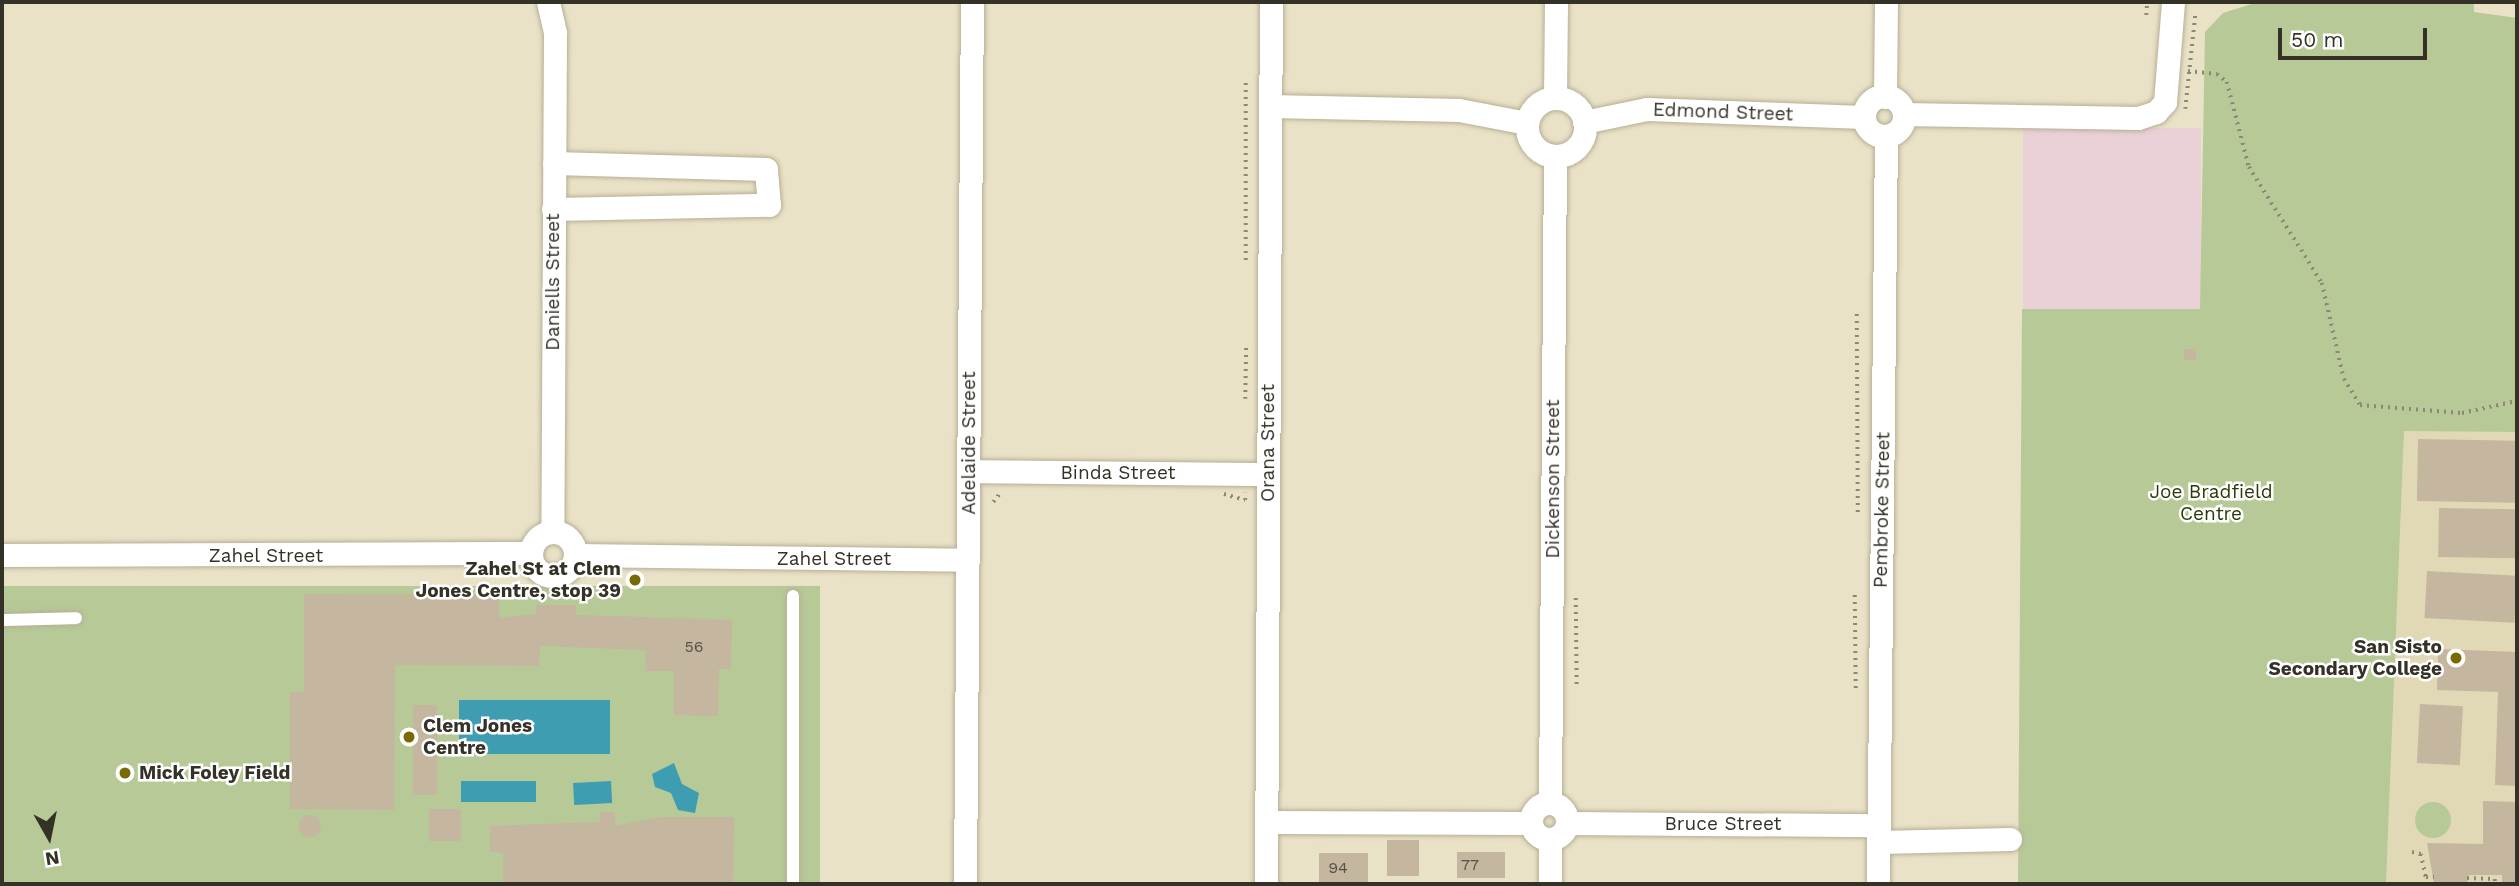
<!DOCTYPE html>
<html>
<head>
<meta charset="utf-8">
<style>
  body { margin:0 }
  #map { position:relative; width:2519px; height:886px; overflow:hidden; background:#e9e2c7; font-family:"Work Sans",sans-serif }
  div>[style] { position:absolute }
  .commercial>* { inset:0; background:#ead0d7; transform-origin:0 0 }
  .built>* { inset:0; background:#e1d9b6 }
  .green>* { inset:0; background:#b6c997; transform-origin:0 0 }
  .round { border-radius:50% }
  .water>* { inset:0; background:#3f9db2; transform-origin:0 0 }
  .building>* { inset:0; background:#c5b69f; transform-origin:0 0 }
  .path>* { height:3.5px; margin-top:-1.75px; transform-origin:0; background:repeating-linear-gradient(90deg,#8d8875 0 2px,transparent 0 7px) }
  .roads { filter:drop-shadow(0 0 2px #b6af95) drop-shadow(0 0 2px #b6af95) }
  .lane>* { height:12px; margin:-6px; padding:0 6px; transform-origin:6px; border-radius:6px; background:#fff }
  .street>* { height:23px; margin:-11.5px; padding:0 11.5px; transform-origin:11.5px; border-radius:11.5px; background:#fff }
  .street>.ring { margin:-11.5px; padding:0; box-sizing:content-box; background:none; border:23px solid #fff; border-radius:50% }
  .dots>* { width:19px; height:19px; translate:-50% -50%; box-sizing:border-box; border:4px solid #fff; border-radius:50% }
  span { translate:-50% -50%; white-space:nowrap; text-align:center; line-height:1.15; -webkit-text-stroke:5px #fff; paint-order:stroke }
  .number-label { font-size:16px; color:#585345 }
  .number-label span { -webkit-text-stroke-width:0 }
  .street-label { font-size:19px; color:#343227 }
  .park-label { font-size:19px; color:#2c3a08 }
  .poi-label { font-size:19px; color:#343227; font-weight:700 }
  .right { translate:-100% -50%; text-align:right }
  .left { translate:0 -50%; text-align:left }
  .frame { position:absolute; inset:0; border:4px solid #343227; pointer-events:none }
  .north { position:absolute; left:14px; top:802px; width:70px; height:70px; -webkit-text-stroke:5px #fff; paint-order:stroke; rotate:171deg; font-size:19px; font-weight:700; line-height:28px; text-align:center; color:#343227 }
  .north::after { content:''; display:block; margin:auto; width:24px; height:32px; background:#343227; clip-path:polygon(50% 0,100% 100%,50% 72%,0 100%) }
  .scale { position:absolute; left:2278px; top:28px; width:149px; height:32px; box-sizing:border-box; border:4px solid #343227; border-top:0; padding-left:9px; font-size:21px; line-height:24px; white-space:nowrap; color:#343227; -webkit-text-stroke:5px #fff; paint-order:stroke }
</style>
</head>
<body>
<div id="map">
  <div class="commercial">
    <div style="left:2023px;top:128px;width:178px;height:181px"></div>
  </div>
  <div class="built">
    <div style="clip-path:polygon(2404px 430px,2517px 432px,2517px 884px,2386px 884px)"></div>
  </div>
  <div class="green">
    <div style="clip-path:polygon(2258px 2px,2474px 2px,2474px 12px,2517px 18px,2517px 432px,2404px 431px,2386px 884px,2018px 884px,2022px 309px,2200px 309px,2205px 32px,2223px 13px)"></div>
    <div style="left:2px;top:586px;width:818px;height:298px"></div>
    <div class="round" style="left:2415px;top:802px;width:36px;height:36px"></div>
  </div>
  <div class="water">
    <div style="left:610px;top:700px;width:54px;height:151px;rotate:90deg"></div>
    <div style="clip-path:polygon(674px 763px,682px 784px,699px 793px,695px 813px,678px 810px,671px 793px,655px 787px,652px 774px)"></div>
    <div style="left:461px;top:781px;width:75px;height:21px"></div>
    <div style="left:611px;top:781px;width:22px;height:38px;rotate:87deg"></div>
  </div>
  <div class="building">
    <div style="left:2184px;top:349px;width:12px;height:11px"></div>
    <div style="left:2418px;top:439px;width:99px;height:62px;rotate:1deg"></div>
    <div style="left:2439px;top:508px;width:78px;height:49px;rotate:1deg"></div>
    <div style="left:2427px;top:571px;width:90px;height:47px;rotate:3deg"></div>
    <div style="clip-path:polygon(304px 594px,499px 595px,499px 618px,536px 614px,536px 605px,576px 605px,576px 615px,732px 620px,731px 669px,719px 669px,718px 716px,674px 715px,674px 671px,645px 671px,646px 650px,540px 646px,539px 666px,395px 665px,394px 810px,290px 809px,290px 692px,304px 692px)"></div>
    <div style="clip-path:polygon(2438px 649px,2517px 652px,2517px 786px,2495px 785px,2498px 692px,2437px 690px)"></div>
    <div style="left:2420px;top:704px;width:43px;height:59px;rotate:3deg"></div>
    <div style="left:413px;top:705px;width:24px;height:90px"></div>
    <div style="clip-path:polygon(2483px 801px,2517px 802px,2517px 884px,2502px 884px,2502px 875px,2468px 875px,2467px 884px,2434px 884px,2427px 843px,2483px 844px)"></div>
    <div style="left:429px;top:809px;width:32px;height:32px"></div>
    <div style="clip-path:polygon(600px 812px,615px 812px,615px 826px,660px 817px,734px 817px,733px 884px,503px 884px,503px 853px,490px 852px,490px 826px,600px 822px)"></div>
    <div class="round" style="left:299px;top:815px;width:22px;height:22px"></div>
    <div style="left:1387px;top:840px;width:32px;height:36px"></div>
    <div style="left:1457px;top:852px;width:48px;height:26px"></div>
    <div style="left:1319px;top:853px;width:49px;height:29px"></div>
  </div>
  <div class="path">
    <div style="left:2146px;top:15px;width:13px;rotate:-86deg"></div>
    <div style="left:2188px;top:71px;width:29px;rotate:6deg"></div>
    <div style="left:2217px;top:74px;width:13px;rotate:39deg"></div>
    <div style="left:2227px;top:82px;width:88px;rotate:75.5deg"></div>
    <div style="left:2249px;top:167px;width:137px;rotate:57.8deg"></div>
    <div style="left:2322px;top:283px;width:98px;rotate:77.1deg"></div>
    <div style="left:2344px;top:379px;width:31px;rotate:58deg"></div>
    <div style="left:2360px;top:405px;width:102px;rotate:4.5deg"></div>
    <div style="left:2462px;top:413px;width:56px;rotate:-12.3deg"></div>
    <div style="left:1246px;top:83px;width:181px;rotate:90deg"></div>
    <div style="left:2185px;top:109px;width:95px;rotate:-83.9deg"></div>
    <div style="left:1857px;top:314px;width:199px;rotate:89.7deg"></div>
    <div style="left:1245px;top:399px;width:55px;rotate:-89deg"></div>
    <div style="left:1224px;top:494px;width:22px;rotate:16deg"></div>
    <div style="left:1245px;top:500px;width:7px;rotate:-90deg"></div>
    <div style="left:993px;top:502px;width:13px;rotate:-51deg"></div>
    <div style="left:1855px;top:595px;width:94px;rotate:89.4deg"></div>
    <div style="left:1576px;top:598px;width:89px;rotate:89.4deg"></div>
    <div style="left:2412px;top:852px;width:9px;rotate:13deg"></div>
    <div style="left:2421px;top:854px;width:24px;rotate:78deg"></div>
    <div style="left:2426px;top:877px;width:8px"></div>
    <div style="left:2467px;top:878px;width:28px;rotate:2deg"></div>
    <div style="left:2495px;top:879px;width:5px;rotate:90deg"></div>
  </div>
  <div class="roads">
    <div class="lane">
      <div style="left:2px;top:620px;width:74px;rotate:-1.5deg"></div>
      <div style="left:793px;top:884px;width:288px;rotate:-90deg"></div>
    </div>
    <div class="street">
      <div style="left:548px;top:2px;width:32px;rotate:77deg"></div>
      <div style="left:555px;top:33px;width:499px;rotate:90.3deg"></div>
      <div class="ring" style="left:1864px;top:96px;width:17px;height:17px"></div>
      <div style="left:1885px;top:97px;width:95px;rotate:-89.4deg"></div>
      <div style="left:1555px;top:98px;width:96px;rotate:-89.4deg"></div>
      <div class="ring" style="left:1527px;top:98px;width:35px;height:35px"></div>
      <div style="left:1270px;top:106px;width:189px;rotate:1.2deg"></div>
      <div style="left:1459px;top:110px;width:69px;rotate:10.8deg"></div>
      <div style="left:1904px;top:114px;width:234px;rotate:1deg"></div>
      <div style="left:2138px;top:118px;width:19px;rotate:-18deg"></div>
      <div style="left:2156px;top:112px;width:13px;rotate:-48deg"></div>
      <div style="left:2165px;top:102px;width:100px;rotate:-85.4deg"></div>
      <div style="left:1584px;top:122px;width:64px;rotate:-11.7deg"></div>
      <div style="left:1647px;top:109px;width:217px;rotate:2.1deg"></div>
      <div style="left:553px;top:209px;width:216px;rotate:-1.1deg"></div>
      <div style="left:769px;top:205px;width:36px;rotate:-95deg"></div>
      <div style="left:766px;top:169px;width:212px;rotate:-178.4deg"></div>
      <div style="left:969px;top:471px;width:299px;rotate:0.6deg"></div>
      <div class="ring" style="left:531px;top:532px;width:21px;height:21px"></div>
      <div style="left:2px;top:555px;width:528px;rotate:-0.22deg"></div>
      <div style="left:575px;top:555px;width:393px;rotate:0.7deg"></div>
      <div class="ring" style="left:1531px;top:803px;width:13px;height:13px"></div>
      <div style="left:1550px;top:803px;width:647px;rotate:-89.56deg"></div>
      <div style="left:1266px;top:822px;width:264px;rotate:0.2deg"></div>
      <div style="left:1567px;top:823px;width:311px;rotate:0.4deg"></div>
      <div style="left:1878px;top:842px;width:132px;rotate:-1.3deg"></div>
      <div style="left:965px;top:884px;width:882px;rotate:-89.55deg"></div>
      <div style="left:1266px;top:884px;width:882px;rotate:-89.68deg"></div>
      <div style="left:1550px;top:884px;width:44px;rotate:-90deg"></div>
      <div style="left:1878px;top:884px;width:748px;rotate:-89.39deg"></div>
    </div>
  </div>
  <div class="dots">
    <div style="left:635px;top:580px;background:#7a6a02"></div>
    <div style="left:2456px;top:658px;background:#7a6a02"></div>
    <div style="left:409px;top:737px;background:#7a6a02"></div>
    <div style="left:125px;top:773px;background:#7a6a02"></div>
  </div>
  <div class="number-label">
    <span style="left:694px;top:647px">56</span>
    <span style="left:1470px;top:865px">77</span>
    <span style="left:1338px;top:868px">94</span>
  </div>
  <div class="street-label">
    <span style="left:1723px;top:112px;rotate:2deg">Edmond Street</span>
    <span style="left:553px;top:282px;rotate:-90deg">Daniells Street</span>
    <span style="left:969px;top:443px;rotate:-90deg">Adelaide Street</span>
    <span style="left:1268px;top:443px;rotate:-90deg">Orana Street</span>
    <span style="left:1118px;top:473px">Binda Street</span>
    <span style="left:1553px;top:479px;rotate:-90deg">Dickenson Street</span>
    <span style="left:1882px;top:510px;rotate:-89deg">Pembroke Street</span>
    <span style="left:266px;top:556px">Zahel Street</span>
    <span style="left:834px;top:559px">Zahel Street</span>
    <span style="left:1723px;top:824px">Bruce Street</span>
  </div>
  <div class="park-label">
    <span style="left:2211px;top:503px">Joe Bradfield<br>Centre</span>
  </div>
  <div class="poi-label">
    <span class="right" style="left:621px;top:580px">Zahel St at Clem<br>Jones Centre, stop 39</span>
    <span class="right" style="left:2442px;top:658px">San Sisto<br>Secondary College</span>
    <span class="left" style="left:423px;top:737px">Clem Jones<br>Centre</span>
    <span class="left" style="left:139px;top:773px">Mick Foley Field</span>
  </div>
  <div class="frame"></div>
  <div class="north">N</div>
  <div class="scale">50 m</div>
</div>
</body>
</html>
